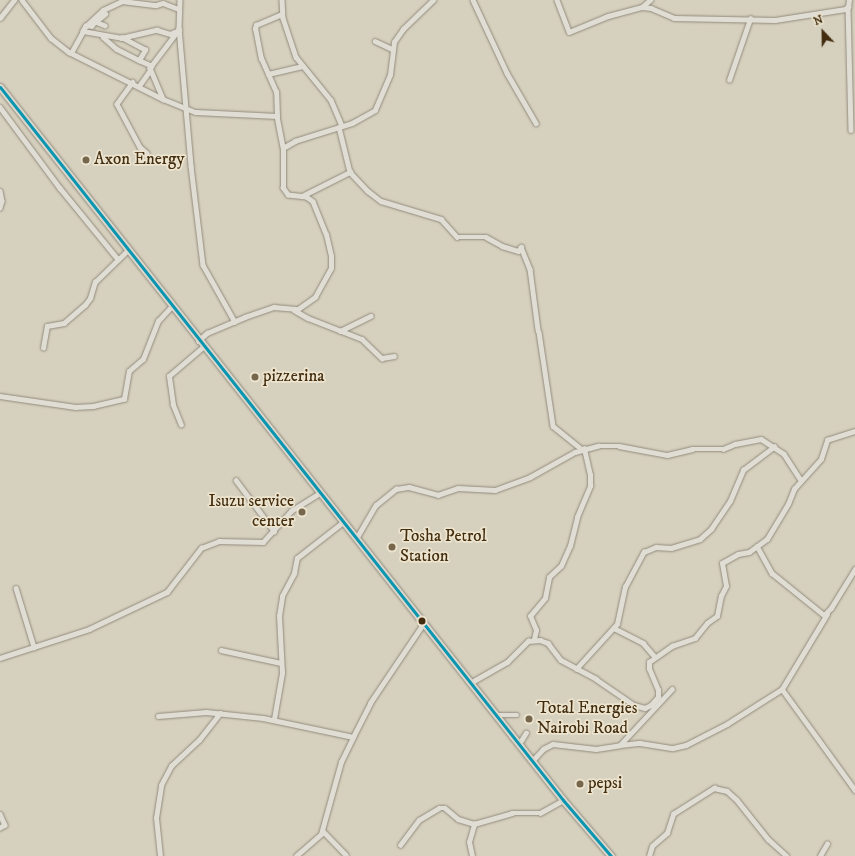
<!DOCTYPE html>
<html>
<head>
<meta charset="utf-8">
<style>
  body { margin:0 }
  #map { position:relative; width:855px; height:856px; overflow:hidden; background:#d6d0be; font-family:"IM FELL DW Pica",serif }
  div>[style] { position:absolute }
  .roads { filter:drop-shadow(0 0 1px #928b7d) drop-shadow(0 0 1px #928b7d) }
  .minor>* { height:4.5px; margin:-2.25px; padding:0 2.25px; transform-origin:2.25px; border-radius:2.25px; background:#e0ddd4 }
  .highway>* { height:7px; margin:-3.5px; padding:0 3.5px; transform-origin:3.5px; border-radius:3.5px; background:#dbd7cc }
  .bus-1>* { height:3px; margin:-1.5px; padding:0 1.5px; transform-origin:1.5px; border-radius:1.5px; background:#0a96b1 }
  .dots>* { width:11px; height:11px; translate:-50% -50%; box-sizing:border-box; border:2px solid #ece4ce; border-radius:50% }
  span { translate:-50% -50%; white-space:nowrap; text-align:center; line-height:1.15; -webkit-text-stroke:3.5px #ece4ce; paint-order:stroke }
  .poi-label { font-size:17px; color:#432d0f }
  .left { translate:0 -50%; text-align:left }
  .right { translate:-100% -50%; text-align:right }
  .north { position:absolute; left:803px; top:12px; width:40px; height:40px; -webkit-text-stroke:3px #ece4ce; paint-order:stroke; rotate:338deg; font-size:11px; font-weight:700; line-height:16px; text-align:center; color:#432d0f }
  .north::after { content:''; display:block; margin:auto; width:14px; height:18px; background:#432d0f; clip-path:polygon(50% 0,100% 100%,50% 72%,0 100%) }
</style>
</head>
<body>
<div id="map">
  <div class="roads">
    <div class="minor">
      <div style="left:22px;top:0;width:48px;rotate:52.7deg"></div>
      <div style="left:51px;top:38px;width:23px;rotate:38deg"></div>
      <div style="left:69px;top:52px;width:105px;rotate:26.6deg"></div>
      <div style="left:163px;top:99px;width:35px;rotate:22deg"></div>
      <div style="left:196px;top:112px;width:81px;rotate:2.8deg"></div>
      <div style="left:277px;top:116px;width:33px;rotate:79deg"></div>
      <div style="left:180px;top:0;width:28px;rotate:92deg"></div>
      <div style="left:179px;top:28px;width:139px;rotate:85deg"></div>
      <div style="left:191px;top:166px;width:100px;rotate:83.1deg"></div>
      <div style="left:203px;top:265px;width:65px;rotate:60.7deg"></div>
      <div style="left:282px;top:0;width:18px;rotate:87deg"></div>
      <div style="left:283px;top:18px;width:41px;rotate:71.6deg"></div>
      <div style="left:296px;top:57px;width:55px;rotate:50.9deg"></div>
      <div style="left:331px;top:100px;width:28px;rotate:67deg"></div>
      <div style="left:473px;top:0;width:81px;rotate:65deg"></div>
      <div style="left:507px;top:73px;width:58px;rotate:59.9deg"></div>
      <div style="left:557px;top:0;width:34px;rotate:69deg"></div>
      <div style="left:569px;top:32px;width:42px;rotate:-22.3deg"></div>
      <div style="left:608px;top:16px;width:35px;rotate:-15deg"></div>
      <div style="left:642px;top:7px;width:9px;rotate:6deg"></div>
      <div style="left:651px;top:8px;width:25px;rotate:23deg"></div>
      <div style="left:674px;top:18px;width:101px;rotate:1.1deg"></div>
      <div style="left:775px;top:20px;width:71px;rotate:-8.9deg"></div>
      <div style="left:845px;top:9px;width:4px;rotate:-34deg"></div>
      <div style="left:848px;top:7px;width:7px;rotate:-82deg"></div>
      <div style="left:642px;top:7px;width:11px;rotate:-41deg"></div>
      <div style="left:848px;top:7px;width:123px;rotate:88.6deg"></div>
      <div style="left:0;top:18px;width:23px;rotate:-52deg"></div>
      <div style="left:95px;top:22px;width:13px;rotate:-39deg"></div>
      <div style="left:86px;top:26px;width:23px;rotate:-43deg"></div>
      <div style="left:103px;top:10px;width:21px;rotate:-25deg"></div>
      <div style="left:122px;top:1px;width:34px;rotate:7deg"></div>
      <div style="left:156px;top:5px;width:7px;rotate:-16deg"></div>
      <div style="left:163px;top:3px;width:17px;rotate:21deg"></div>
      <div style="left:105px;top:26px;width:11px;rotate:-158deg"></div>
      <div style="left:95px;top:22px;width:5px;rotate:127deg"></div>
      <div style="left:92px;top:26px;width:6px;rotate:180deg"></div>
      <div style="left:86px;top:26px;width:6px;rotate:121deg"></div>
      <div style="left:83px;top:31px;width:39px;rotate:10deg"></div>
      <div style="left:121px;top:38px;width:37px;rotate:-13deg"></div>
      <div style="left:157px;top:30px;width:14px;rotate:17deg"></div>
      <div style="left:170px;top:34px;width:10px;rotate:-24deg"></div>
      <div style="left:179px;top:30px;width:48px;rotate:127.3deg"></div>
      <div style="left:150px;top:68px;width:34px;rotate:67deg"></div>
      <div style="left:103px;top:37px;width:18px;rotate:41deg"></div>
      <div style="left:117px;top:49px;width:25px;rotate:27deg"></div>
      <div style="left:139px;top:60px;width:12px;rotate:-59deg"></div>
      <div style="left:145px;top:50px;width:26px;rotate:-152deg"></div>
      <div style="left:375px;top:41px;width:19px;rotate:25deg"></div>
      <div style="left:71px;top:53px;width:25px;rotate:-61deg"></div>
      <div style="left:139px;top:60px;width:14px;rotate:25deg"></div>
      <div style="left:268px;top:74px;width:35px;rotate:-13deg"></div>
      <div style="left:729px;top:80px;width:65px;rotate:-71deg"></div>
      <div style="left:133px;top:82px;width:27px;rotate:126deg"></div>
      <div style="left:117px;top:104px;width:49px;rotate:61.9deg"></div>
      <div style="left:140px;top:147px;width:9px;rotate:41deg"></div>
      <div style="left:139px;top:86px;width:19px;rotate:-55deg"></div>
      <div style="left:0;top:107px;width:101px;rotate:53.5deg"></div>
      <div style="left:60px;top:188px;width:92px;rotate:50.8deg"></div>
      <div style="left:277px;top:116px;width:24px;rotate:-92deg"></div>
      <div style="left:276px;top:92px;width:36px;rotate:-114deg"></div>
      <div style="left:261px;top:59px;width:31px;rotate:-101deg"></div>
      <div style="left:255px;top:29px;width:4px;rotate:-76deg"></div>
      <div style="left:256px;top:25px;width:28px;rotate:-23deg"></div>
      <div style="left:339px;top:127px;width:46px;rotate:76.3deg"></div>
      <div style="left:350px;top:172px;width:26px;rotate:47deg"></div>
      <div style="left:368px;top:191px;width:16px;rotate:38deg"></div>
      <div style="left:381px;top:201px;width:63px;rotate:16.7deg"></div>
      <div style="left:441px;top:219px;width:24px;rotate:48deg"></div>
      <div style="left:457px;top:237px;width:29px"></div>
      <div style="left:486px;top:237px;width:18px;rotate:29deg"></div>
      <div style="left:502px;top:246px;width:17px;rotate:17deg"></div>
      <div style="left:518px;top:251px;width:5px;rotate:-53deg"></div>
      <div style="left:521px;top:247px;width:24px;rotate:68deg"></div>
      <div style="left:530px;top:269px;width:62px;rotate:82.5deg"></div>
      <div style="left:0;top:191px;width:10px;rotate:79deg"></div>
      <div style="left:2px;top:201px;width:7px;rotate:106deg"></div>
      <div style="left:302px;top:196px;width:54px;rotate:-26.6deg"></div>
      <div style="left:294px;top:310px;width:16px;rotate:30deg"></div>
      <div style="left:308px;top:318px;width:58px;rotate:21.3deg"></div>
      <div style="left:362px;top:339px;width:28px;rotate:44deg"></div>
      <div style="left:382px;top:358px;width:12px;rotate:-9deg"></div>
      <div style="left:340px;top:331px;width:34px;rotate:-26deg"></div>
      <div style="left:539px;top:332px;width:95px;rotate:81.5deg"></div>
      <div style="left:553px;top:426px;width:36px;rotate:39deg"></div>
      <div style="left:198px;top:341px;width:12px;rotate:-42deg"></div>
      <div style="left:207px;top:333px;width:41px;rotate:-22.8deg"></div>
      <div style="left:245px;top:317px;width:31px;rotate:-19deg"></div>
      <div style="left:274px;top:307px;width:24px;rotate:5deg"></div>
      <div style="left:298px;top:309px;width:21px;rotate:-35deg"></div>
      <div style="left:315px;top:297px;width:33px;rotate:-61deg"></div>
      <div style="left:331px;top:268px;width:12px;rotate:-90deg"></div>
      <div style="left:331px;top:256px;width:22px;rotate:-103deg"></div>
      <div style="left:326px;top:235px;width:35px;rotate:-112deg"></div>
      <div style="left:313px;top:202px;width:9px;rotate:-144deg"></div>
      <div style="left:306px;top:197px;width:18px;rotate:-174deg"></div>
      <div style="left:288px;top:195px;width:9px;rotate:-126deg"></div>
      <div style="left:283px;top:188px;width:40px;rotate:-90deg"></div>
      <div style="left:283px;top:148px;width:14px;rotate:-30deg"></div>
      <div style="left:295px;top:141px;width:60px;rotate:-17.5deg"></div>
      <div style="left:352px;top:123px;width:26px;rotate:-29deg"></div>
      <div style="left:375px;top:110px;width:38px;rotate:-67deg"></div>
      <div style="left:390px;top:75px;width:33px;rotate:-83deg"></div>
      <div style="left:394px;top:42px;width:16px;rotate:-55deg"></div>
      <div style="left:403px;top:29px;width:42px;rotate:-44deg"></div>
      <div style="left:43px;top:348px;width:22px;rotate:-80deg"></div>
      <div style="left:47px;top:326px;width:17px;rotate:-10deg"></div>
      <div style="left:64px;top:323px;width:28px;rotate:-41deg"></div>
      <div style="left:85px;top:305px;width:9px;rotate:-54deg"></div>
      <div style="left:90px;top:298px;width:17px;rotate:-73deg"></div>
      <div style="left:95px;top:282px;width:46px;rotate:-44.1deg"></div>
      <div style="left:0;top:396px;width:76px;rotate:8.3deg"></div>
      <div style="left:75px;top:407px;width:18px;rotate:-3deg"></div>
      <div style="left:93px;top:406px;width:32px;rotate:-13deg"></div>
      <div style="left:124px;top:399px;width:28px;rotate:-80deg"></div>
      <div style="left:129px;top:371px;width:18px;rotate:-41deg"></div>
      <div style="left:143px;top:359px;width:41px;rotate:-68.5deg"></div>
      <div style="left:158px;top:321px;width:19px;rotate:-47deg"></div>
      <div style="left:181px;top:425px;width:22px;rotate:-112deg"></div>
      <div style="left:173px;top:405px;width:29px;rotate:-98deg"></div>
      <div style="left:169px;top:376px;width:45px;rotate:-40.5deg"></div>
      <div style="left:236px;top:480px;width:64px;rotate:53.3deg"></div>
      <div style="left:356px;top:539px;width:39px;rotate:-60deg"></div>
      <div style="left:376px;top:505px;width:26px;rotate:-39deg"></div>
      <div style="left:396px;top:489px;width:13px;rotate:-9deg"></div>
      <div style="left:409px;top:487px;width:30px;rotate:15deg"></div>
      <div style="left:438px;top:495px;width:21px;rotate:-19deg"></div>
      <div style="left:458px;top:488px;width:37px;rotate:3deg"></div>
      <div style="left:495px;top:490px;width:37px;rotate:-20deg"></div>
      <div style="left:530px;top:477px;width:51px;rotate:-29.1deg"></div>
      <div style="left:575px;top:452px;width:24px;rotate:-15deg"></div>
      <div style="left:598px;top:446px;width:21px"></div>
      <div style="left:619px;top:446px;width:49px;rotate:10.6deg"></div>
      <div style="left:667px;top:455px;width:26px;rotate:-13deg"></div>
      <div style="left:692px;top:449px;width:31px"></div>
      <div style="left:723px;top:449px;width:13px;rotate:-23deg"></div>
      <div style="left:735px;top:444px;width:26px;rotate:-11deg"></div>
      <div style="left:761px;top:439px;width:27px;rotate:33deg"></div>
      <div style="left:784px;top:454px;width:31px;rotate:57deg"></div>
      <div style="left:757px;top:546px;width:31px;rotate:61deg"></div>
      <div style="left:772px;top:573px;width:67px;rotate:38.9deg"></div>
      <div style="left:824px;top:615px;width:10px;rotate:-45deg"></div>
      <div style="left:831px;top:608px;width:46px;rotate:-58.4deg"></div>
      <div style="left:16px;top:588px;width:62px;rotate:73deg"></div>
      <div style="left:614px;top:628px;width:33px;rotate:27deg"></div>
      <div style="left:643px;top:643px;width:18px;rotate:49deg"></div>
      <div style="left:534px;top:639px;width:9px;rotate:-77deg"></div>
      <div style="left:536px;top:630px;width:15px;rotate:-113deg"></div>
      <div style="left:530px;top:616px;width:23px;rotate:-50deg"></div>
      <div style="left:545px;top:598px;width:21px;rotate:-79deg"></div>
      <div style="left:549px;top:577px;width:16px;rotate:-43deg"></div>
      <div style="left:561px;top:566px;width:22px;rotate:-66deg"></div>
      <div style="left:570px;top:546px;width:30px;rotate:-76deg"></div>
      <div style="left:577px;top:517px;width:34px;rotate:-67deg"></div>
      <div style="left:590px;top:486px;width:11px;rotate:-90deg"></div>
      <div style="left:590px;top:475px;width:27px;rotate:-103deg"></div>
      <div style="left:221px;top:650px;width:61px;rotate:12.2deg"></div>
      <div style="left:0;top:658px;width:94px;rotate:-18deg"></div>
      <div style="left:89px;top:629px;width:86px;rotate:-25.4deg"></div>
      <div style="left:167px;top:592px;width:56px;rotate:-52.3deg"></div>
      <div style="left:201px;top:548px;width:19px;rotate:-21deg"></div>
      <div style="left:219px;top:541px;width:44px;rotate:1.3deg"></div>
      <div style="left:263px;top:542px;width:42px;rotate:-47.9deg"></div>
      <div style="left:291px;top:511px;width:34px;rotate:-32deg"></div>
      <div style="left:576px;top:669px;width:61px;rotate:-47.7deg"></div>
      <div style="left:617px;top:624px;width:38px;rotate:-78deg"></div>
      <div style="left:625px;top:587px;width:40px;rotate:-62deg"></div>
      <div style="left:644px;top:552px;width:13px;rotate:-23deg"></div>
      <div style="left:656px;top:547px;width:15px;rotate:4deg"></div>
      <div style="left:671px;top:548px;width:30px;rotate:-17deg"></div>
      <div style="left:700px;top:539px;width:15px;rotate:-42deg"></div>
      <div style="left:711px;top:529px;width:34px;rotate:-56deg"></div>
      <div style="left:730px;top:501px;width:34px;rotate:-67deg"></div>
      <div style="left:743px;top:470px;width:39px;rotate:-37deg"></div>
      <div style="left:470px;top:683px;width:43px;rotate:-29.6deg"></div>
      <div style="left:507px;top:662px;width:30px;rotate:-45deg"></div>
      <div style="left:528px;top:641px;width:12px;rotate:-5deg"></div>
      <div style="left:540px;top:640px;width:9px;rotate:21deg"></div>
      <div style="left:548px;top:643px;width:21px;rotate:53deg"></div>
      <div style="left:561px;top:660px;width:40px;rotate:28deg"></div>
      <div style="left:596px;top:679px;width:46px;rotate:34.4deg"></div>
      <div style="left:634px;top:705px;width:11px;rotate:15deg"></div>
      <div style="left:645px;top:708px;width:7px;rotate:-27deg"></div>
      <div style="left:651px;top:705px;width:11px;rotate:-49deg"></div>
      <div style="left:658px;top:697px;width:7px;rotate:-90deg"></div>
      <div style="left:658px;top:690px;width:23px;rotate:-113deg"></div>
      <div style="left:649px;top:669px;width:7px;rotate:-90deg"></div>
      <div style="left:649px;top:662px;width:28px;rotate:-35deg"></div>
      <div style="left:672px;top:646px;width:24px;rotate:-19deg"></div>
      <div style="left:695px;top:638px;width:19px;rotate:-51deg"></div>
      <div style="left:707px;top:623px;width:12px;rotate:-35deg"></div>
      <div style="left:717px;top:616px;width:20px;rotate:-79deg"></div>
      <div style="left:721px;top:596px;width:11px;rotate:-63deg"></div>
      <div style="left:726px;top:586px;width:23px;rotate:-100deg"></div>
      <div style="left:722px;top:563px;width:18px;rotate:-29deg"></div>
      <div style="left:738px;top:554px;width:11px;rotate:-10deg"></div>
      <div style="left:749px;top:552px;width:22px;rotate:-36deg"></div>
      <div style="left:767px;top:539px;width:41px;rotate:-59deg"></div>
      <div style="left:788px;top:504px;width:16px;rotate:-68deg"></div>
      <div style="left:794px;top:489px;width:40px;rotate:-48deg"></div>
      <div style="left:821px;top:459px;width:20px;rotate:-72deg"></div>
      <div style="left:827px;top:440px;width:29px;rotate:-18deg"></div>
      <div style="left:782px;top:689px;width:125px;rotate:54.1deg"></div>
      <div style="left:496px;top:715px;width:21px"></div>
      <div style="left:158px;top:716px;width:48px;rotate:-4.8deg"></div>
      <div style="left:206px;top:712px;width:57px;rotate:6deg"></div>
      <div style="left:263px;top:718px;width:92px;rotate:11.9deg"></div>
      <div style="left:274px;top:719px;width:47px;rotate:-80.1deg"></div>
      <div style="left:282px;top:673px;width:57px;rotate:-93deg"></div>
      <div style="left:279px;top:616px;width:20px;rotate:-81deg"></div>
      <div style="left:282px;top:596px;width:26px;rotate:-62deg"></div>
      <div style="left:294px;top:573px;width:15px;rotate:-79deg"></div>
      <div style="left:297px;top:558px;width:58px;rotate:-38deg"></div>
      <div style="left:519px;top:744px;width:13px;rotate:-58deg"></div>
      <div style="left:620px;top:745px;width:20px;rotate:-6deg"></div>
      <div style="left:640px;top:743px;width:33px;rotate:9deg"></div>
      <div style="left:673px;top:748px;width:13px;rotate:-13deg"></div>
      <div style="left:686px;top:745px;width:46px;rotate:-27.1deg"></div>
      <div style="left:727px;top:724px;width:65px;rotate:-32.5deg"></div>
      <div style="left:782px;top:689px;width:87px;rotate:-59deg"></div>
      <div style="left:532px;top:761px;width:16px;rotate:-47deg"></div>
      <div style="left:543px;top:749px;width:11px;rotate:-27deg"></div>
      <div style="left:553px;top:744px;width:43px;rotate:6.6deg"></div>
      <div style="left:596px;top:749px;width:24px;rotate:-9deg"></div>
      <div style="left:620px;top:745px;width:76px;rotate:-47.1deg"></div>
      <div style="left:0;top:814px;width:12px;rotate:66deg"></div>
      <div style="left:5px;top:825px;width:6px;rotate:149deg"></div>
      <div style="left:323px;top:831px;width:33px;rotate:46deg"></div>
      <div style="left:400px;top:845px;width:31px;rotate:-53deg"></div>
      <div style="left:419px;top:820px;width:23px;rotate:-31deg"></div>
      <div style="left:439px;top:808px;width:6px"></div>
      <div style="left:445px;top:808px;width:17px;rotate:40deg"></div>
      <div style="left:458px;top:819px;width:17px;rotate:17deg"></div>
      <div style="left:474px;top:824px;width:40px;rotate:-16deg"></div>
      <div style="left:512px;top:813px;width:28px"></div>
      <div style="left:540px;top:813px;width:26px;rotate:-29deg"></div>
      <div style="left:160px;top:856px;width:38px;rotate:-96deg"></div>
      <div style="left:156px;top:818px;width:33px;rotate:-81deg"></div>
      <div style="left:161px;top:785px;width:21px;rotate:-62deg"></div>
      <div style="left:171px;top:766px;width:38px;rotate:-43deg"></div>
      <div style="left:199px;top:740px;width:34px;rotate:-52deg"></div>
      <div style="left:296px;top:856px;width:33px;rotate:-41deg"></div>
      <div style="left:321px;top:834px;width:75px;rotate:-74.5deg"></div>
      <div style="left:341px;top:762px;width:28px;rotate:-64deg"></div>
      <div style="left:353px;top:737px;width:38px;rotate:-63deg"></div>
      <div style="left:370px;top:703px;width:95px;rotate:-56.1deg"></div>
      <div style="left:472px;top:856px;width:14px;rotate:-102deg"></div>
      <div style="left:469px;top:842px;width:19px;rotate:-74deg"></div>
      <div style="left:649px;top:856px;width:10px;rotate:-73deg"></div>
      <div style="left:652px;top:846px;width:20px;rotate:-41deg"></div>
      <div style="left:667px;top:833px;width:20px;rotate:-72deg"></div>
      <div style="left:673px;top:814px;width:49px;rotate:-32.4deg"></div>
      <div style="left:714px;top:788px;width:13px;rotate:13deg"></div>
      <div style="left:727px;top:791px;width:13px;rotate:42deg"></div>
      <div style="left:737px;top:800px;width:50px;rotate:51.5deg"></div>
      <div style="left:768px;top:839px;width:25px;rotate:42deg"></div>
      <div style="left:820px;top:856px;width:14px;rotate:-60deg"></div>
    </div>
    <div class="highway">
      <div style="left:0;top:87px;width:908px;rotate:51.7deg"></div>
      <div style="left:563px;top:800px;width:74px;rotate:49.4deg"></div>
    </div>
  </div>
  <div class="bus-1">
    <div style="left:0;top:87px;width:908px;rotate:51.7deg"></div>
    <div style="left:563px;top:800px;width:74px;rotate:49.4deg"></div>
  </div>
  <div class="dots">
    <div style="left:86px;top:160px;background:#76664c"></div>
    <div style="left:255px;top:377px;background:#76664c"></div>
    <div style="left:302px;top:512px;background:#76664c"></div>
    <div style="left:392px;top:547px;background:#76664c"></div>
    <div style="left:422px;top:621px;background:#432d0f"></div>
    <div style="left:529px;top:719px;background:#76664c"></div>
    <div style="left:580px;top:784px;background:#76664c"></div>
  </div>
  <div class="poi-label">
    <span class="left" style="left:94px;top:160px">Axon Energy</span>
    <span class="left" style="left:263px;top:377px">pizzerina</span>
    <span class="right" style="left:294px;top:512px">Isuzu service<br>center</span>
    <span class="left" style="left:400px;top:547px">Tosha Petrol<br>Station</span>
    <span class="left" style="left:537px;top:719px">Total Energies<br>Nairobi Road</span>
    <span class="left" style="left:588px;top:784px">pepsi</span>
  </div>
  <div class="north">N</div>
</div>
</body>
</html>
